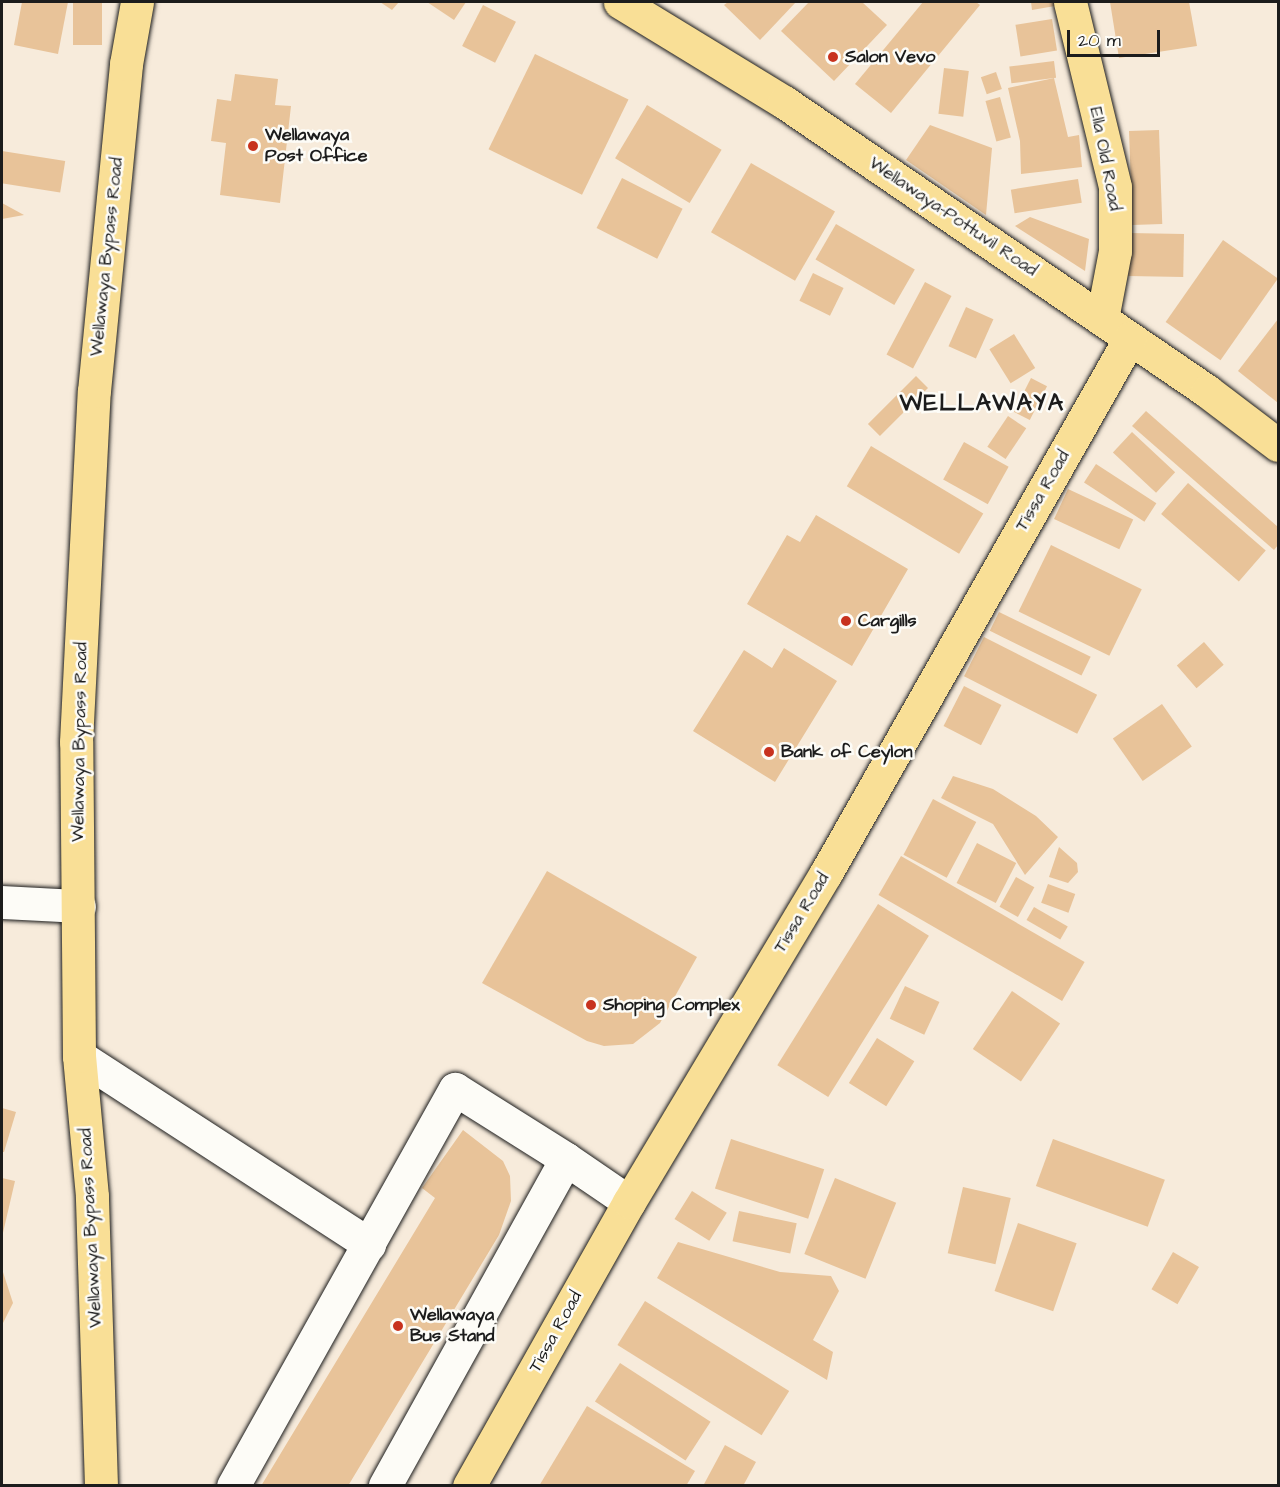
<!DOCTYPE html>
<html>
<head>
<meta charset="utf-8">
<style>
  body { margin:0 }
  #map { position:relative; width:1280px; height:1487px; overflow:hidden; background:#f7ebdb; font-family:"Architects Daughter",sans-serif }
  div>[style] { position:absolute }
  .building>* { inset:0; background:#e8c399; transform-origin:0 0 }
  .roads { filter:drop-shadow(0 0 2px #1c1c1c) drop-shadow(0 0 2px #1c1c1c) }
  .minor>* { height:33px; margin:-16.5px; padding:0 16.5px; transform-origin:16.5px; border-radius:16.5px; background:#fdfcf7 }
  .major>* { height:33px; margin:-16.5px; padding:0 16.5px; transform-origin:16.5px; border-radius:16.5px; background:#f9df96 }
  .highway>* { height:33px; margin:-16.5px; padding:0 16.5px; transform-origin:16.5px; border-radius:16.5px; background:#f9df96 }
  .dots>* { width:16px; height:16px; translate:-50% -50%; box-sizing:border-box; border:3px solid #fdfcf7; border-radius:50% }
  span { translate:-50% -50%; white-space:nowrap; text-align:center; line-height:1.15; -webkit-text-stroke:5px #fdfcf7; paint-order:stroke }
  .poi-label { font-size:18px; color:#1c1c1c; font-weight:700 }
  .left { translate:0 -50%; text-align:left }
  .street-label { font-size:18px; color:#1c1c1c }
  .district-label { font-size:24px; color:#1c1c1c; font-weight:700; letter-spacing:1.5px }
  .frame { position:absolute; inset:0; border:3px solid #1c1c1c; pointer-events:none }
  .scale { position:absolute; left:1067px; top:30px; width:93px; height:27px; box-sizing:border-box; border:3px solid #1c1c1c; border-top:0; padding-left:8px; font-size:18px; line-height:21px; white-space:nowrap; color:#1c1c1c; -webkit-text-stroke:4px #fdfcf7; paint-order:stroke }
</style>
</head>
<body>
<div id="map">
  <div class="building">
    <div style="clip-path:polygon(22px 2px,68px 2px,58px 54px,14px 45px)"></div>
    <div style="left:73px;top:2px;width:29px;height:43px"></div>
    <div style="clip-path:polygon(380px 2px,399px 2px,392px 10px)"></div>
    <div style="clip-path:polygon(427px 2px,466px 2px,454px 20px)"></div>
    <div style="clip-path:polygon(728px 2px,796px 2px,760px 40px,724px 5px)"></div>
    <div style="clip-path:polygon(809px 2px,862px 2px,887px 25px,834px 81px,781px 31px)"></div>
    <div style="clip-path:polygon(923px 2px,976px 2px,980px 5px,891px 113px,855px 84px)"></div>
    <div style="clip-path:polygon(1031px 2px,1055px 2px,1055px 6px,1032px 10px)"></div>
    <div style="clip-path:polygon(1110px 2px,1189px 2px,1197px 46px,1119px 58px)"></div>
    <div style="left:483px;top:5px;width:37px;height:46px;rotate:27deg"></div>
    <div style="left:1052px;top:19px;width:32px;height:37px;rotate:81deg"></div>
    <div style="left:535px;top:54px;width:104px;height:106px;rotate:26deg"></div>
    <div style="left:1054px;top:61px;width:17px;height:45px;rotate:83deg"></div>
    <div style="left:944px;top:68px;width:25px;height:46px;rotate:7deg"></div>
    <div style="left:996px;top:72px;width:18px;height:16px;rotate:71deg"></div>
    <div style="clip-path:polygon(235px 74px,278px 79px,275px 105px,291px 106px,280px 203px,220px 195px,226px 143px,211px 141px,217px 99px,231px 101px)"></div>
    <div style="clip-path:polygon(1054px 78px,1068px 137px,1079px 135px,1082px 167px,1021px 174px,1020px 141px,1008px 88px)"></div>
    <div style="left:1000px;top:97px;width:42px;height:15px;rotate:75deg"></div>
    <div style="left:647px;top:105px;width:87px;height:62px;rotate:31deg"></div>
    <div style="clip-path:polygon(930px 125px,992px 148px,986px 215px,906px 160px)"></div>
    <div style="left:1159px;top:130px;width:94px;height:30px;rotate:88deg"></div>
    <div style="left:2px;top:151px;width:64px;height:32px;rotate:9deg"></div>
    <div style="left:751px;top:163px;width:97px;height:80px;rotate:30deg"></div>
    <div style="left:622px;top:178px;width:68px;height:56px;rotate:27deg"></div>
    <div style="left:1078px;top:179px;width:24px;height:68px;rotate:81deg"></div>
    <div style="clip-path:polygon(2px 203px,24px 215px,2px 219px)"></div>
    <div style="clip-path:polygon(1030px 217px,1089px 239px,1085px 271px,1015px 226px)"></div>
    <div style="left:836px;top:224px;width:91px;height:41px;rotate:30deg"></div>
    <div style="left:1129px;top:233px;width:55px;height:43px;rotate:1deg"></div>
    <div style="left:1223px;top:240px;width:67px;height:100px;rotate:35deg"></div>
    <div style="left:813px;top:273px;width:34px;height:31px;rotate:26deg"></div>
    <div style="left:925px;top:282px;width:30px;height:82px;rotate:28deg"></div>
    <div style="left:966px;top:307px;width:30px;height:43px;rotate:24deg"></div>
    <div style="clip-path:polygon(1278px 319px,1278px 403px,1238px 371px)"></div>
    <div style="left:1014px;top:334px;width:40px;height:29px;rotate:58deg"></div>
    <div style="left:916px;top:376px;width:17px;height:68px;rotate:45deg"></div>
    <div style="left:1031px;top:378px;width:18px;height:38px;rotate:27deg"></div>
    <div style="clip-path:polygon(1146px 411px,1278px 527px,1278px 545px,1274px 550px,1132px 426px)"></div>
    <div style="left:1008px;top:416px;width:22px;height:37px;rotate:34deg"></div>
    <div style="left:1132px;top:432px;width:59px;height:28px;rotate:43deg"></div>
    <div style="left:964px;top:442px;width:51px;height:43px;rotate:29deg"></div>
    <div style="left:871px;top:446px;width:131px;height:47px;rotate:31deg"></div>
    <div style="left:1096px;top:464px;width:72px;height:22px;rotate:33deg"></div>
    <div style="left:1188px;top:483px;width:103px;height:41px;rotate:41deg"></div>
    <div style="left:1068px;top:489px;width:72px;height:33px;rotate:25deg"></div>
    <div style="clip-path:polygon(816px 515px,908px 569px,852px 666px,747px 604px,787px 535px,800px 542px)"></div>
    <div style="left:1051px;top:545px;width:101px;height:74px;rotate:26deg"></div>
    <div style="left:999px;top:612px;width:102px;height:21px;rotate:26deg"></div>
    <div style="left:984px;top:637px;width:127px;height:44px;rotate:27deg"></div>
    <div style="left:1204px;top:642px;width:30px;height:36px;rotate:49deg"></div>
    <div style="clip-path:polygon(784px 648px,837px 681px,775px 782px,693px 731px,744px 650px,772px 668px)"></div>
    <div style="left:964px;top:686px;width:42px;height:45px;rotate:27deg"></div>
    <div style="left:1162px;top:704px;width:52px;height:60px;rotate:55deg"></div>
    <div style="clip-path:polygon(953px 776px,993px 789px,1036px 816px,1058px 837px,1025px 875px,993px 824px,941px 798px)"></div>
    <div style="left:933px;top:799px;width:49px;height:63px;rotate:28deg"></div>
    <div style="left:977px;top:843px;width:44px;height:45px;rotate:27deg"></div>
    <div style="clip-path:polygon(1059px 847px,1077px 863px,1078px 872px,1068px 883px,1049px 877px)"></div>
    <div style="left:901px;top:856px;width:212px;height:45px;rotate:30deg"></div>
    <div style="clip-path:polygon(547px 871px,697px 957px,660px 1023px,633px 1044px,604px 1046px,587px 1041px,482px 983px)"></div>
    <div style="left:1016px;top:877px;width:21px;height:34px;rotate:29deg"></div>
    <div style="left:1048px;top:884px;width:29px;height:20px;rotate:20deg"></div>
    <div style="left:878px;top:904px;width:60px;height:190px;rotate:32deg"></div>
    <div style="left:1034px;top:907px;width:39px;height:15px;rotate:30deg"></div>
    <div style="left:905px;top:986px;width:38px;height:36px;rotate:25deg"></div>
    <div style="left:1012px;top:991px;width:58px;height:70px;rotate:34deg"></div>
    <div style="left:877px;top:1038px;width:44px;height:53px;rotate:32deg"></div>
    <div style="clip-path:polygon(2px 1108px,16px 1112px,4px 1152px,2px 1152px)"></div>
    <div style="clip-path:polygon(463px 1130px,503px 1161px,510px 1176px,511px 1201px,499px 1235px,348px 1486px,261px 1486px,435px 1198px,422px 1188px)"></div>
    <div style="left:731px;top:1139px;width:98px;height:52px;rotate:18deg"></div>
    <div style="left:1053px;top:1139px;width:119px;height:50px;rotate:20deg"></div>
    <div style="clip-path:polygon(2px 1178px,15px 1181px,2px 1237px)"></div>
    <div style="left:835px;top:1178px;width:66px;height:82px;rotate:22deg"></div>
    <div style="left:963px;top:1187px;width:49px;height:68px;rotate:13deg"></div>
    <div style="left:692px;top:1191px;width:41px;height:33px;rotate:32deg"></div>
    <div style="left:739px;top:1211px;width:59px;height:31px;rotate:12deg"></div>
    <div style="left:1018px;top:1223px;width:62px;height:72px;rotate:19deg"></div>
    <div style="clip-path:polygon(678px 1242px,780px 1272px,831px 1276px,839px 1291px,813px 1340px,833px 1352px,827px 1380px,657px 1278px)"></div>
    <div style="left:1173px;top:1252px;width:30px;height:43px;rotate:30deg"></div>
    <div style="clip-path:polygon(2px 1269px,13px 1303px,2px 1325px)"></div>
    <div style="left:645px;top:1301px;width:170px;height:52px;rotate:32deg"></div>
    <div style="left:620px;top:1363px;width:108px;height:46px;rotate:33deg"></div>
    <div style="clip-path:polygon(587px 1406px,695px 1471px,686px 1486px,539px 1486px)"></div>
    <div style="clip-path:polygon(725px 1445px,756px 1462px,743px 1486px,703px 1486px)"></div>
  </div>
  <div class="roads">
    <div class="minor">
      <div style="left:2px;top:902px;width:77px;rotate:3deg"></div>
      <div style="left:79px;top:1056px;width:346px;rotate:33deg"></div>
      <div style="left:566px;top:1159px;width:76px;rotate:34.3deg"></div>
      <div style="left:233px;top:1486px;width:455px;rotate:-60.8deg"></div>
      <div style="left:455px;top:1089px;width:131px;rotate:32.2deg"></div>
      <div style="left:566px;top:1159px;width:374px;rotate:119deg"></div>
    </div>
    <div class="major">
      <div style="left:1070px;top:2px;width:190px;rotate:76.3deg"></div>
      <div style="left:1115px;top:187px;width:64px;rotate:90deg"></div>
      <div style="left:1115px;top:251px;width:69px;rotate:100.8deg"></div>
      <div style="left:101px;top:1486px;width:290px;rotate:-91.8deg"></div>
      <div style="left:92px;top:1196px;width:141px;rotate:-95.3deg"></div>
      <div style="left:79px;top:1056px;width:314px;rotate:-90.5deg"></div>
      <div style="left:76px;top:742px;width:351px;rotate:-87.1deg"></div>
      <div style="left:94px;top:391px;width:329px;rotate:-84.4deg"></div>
      <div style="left:126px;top:64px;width:63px;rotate:-79.9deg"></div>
    </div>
    <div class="highway">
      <div style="left:620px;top:2px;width:192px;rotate:31.4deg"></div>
      <div style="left:784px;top:102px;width:512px;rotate:34.34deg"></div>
      <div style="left:1207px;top:391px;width:89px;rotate:37.3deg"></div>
      <div style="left:469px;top:1486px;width:326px;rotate:-60.6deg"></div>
      <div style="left:629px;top:1202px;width:383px;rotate:-59.1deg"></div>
      <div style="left:826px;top:873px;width:615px;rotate:-60.39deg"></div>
    </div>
  </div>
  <div class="dots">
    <div style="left:833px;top:57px;background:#c8321e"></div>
    <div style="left:253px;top:146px;background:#c8321e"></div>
    <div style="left:846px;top:621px;background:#c8321e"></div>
    <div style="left:769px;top:752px;background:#c8321e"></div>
    <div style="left:591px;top:1005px;background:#c8321e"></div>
    <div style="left:398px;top:1326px;background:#c8321e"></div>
  </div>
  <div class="poi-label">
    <span class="left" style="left:845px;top:57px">Salon Vevo</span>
    <span class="left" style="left:265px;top:146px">Wellawaya<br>Post Office</span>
    <span class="left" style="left:858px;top:621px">Cargills</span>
    <span class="left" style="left:781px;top:752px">Bank of Ceylon</span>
    <span class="left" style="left:603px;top:1005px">Shoping Complex</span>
    <span class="left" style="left:410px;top:1326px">Wellawaya<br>Bus Stand</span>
  </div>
  <div class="street-label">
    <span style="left:1105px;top:159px;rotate:79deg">Ella Old Road</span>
    <span style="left:953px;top:217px;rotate:34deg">Wellawaya-Pottuvil Road</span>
    <span style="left:107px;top:257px;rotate:-84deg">Wellawaya Bypass Road</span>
    <span style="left:1043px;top:491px;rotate:-60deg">Tissa Road</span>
    <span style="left:80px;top:742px;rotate:-89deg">Wellawaya Bypass Road</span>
    <span style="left:802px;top:913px;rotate:-59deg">Tissa Road</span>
    <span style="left:91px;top:1228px;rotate:-93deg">Wellawaya Bypass Road</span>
    <span style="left:556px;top:1332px;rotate:-61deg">Tissa Road</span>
  </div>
  <div class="district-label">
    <span style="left:982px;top:404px">WELLAWAYA</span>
  </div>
  <div class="frame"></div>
  <div class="scale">20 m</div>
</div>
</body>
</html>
